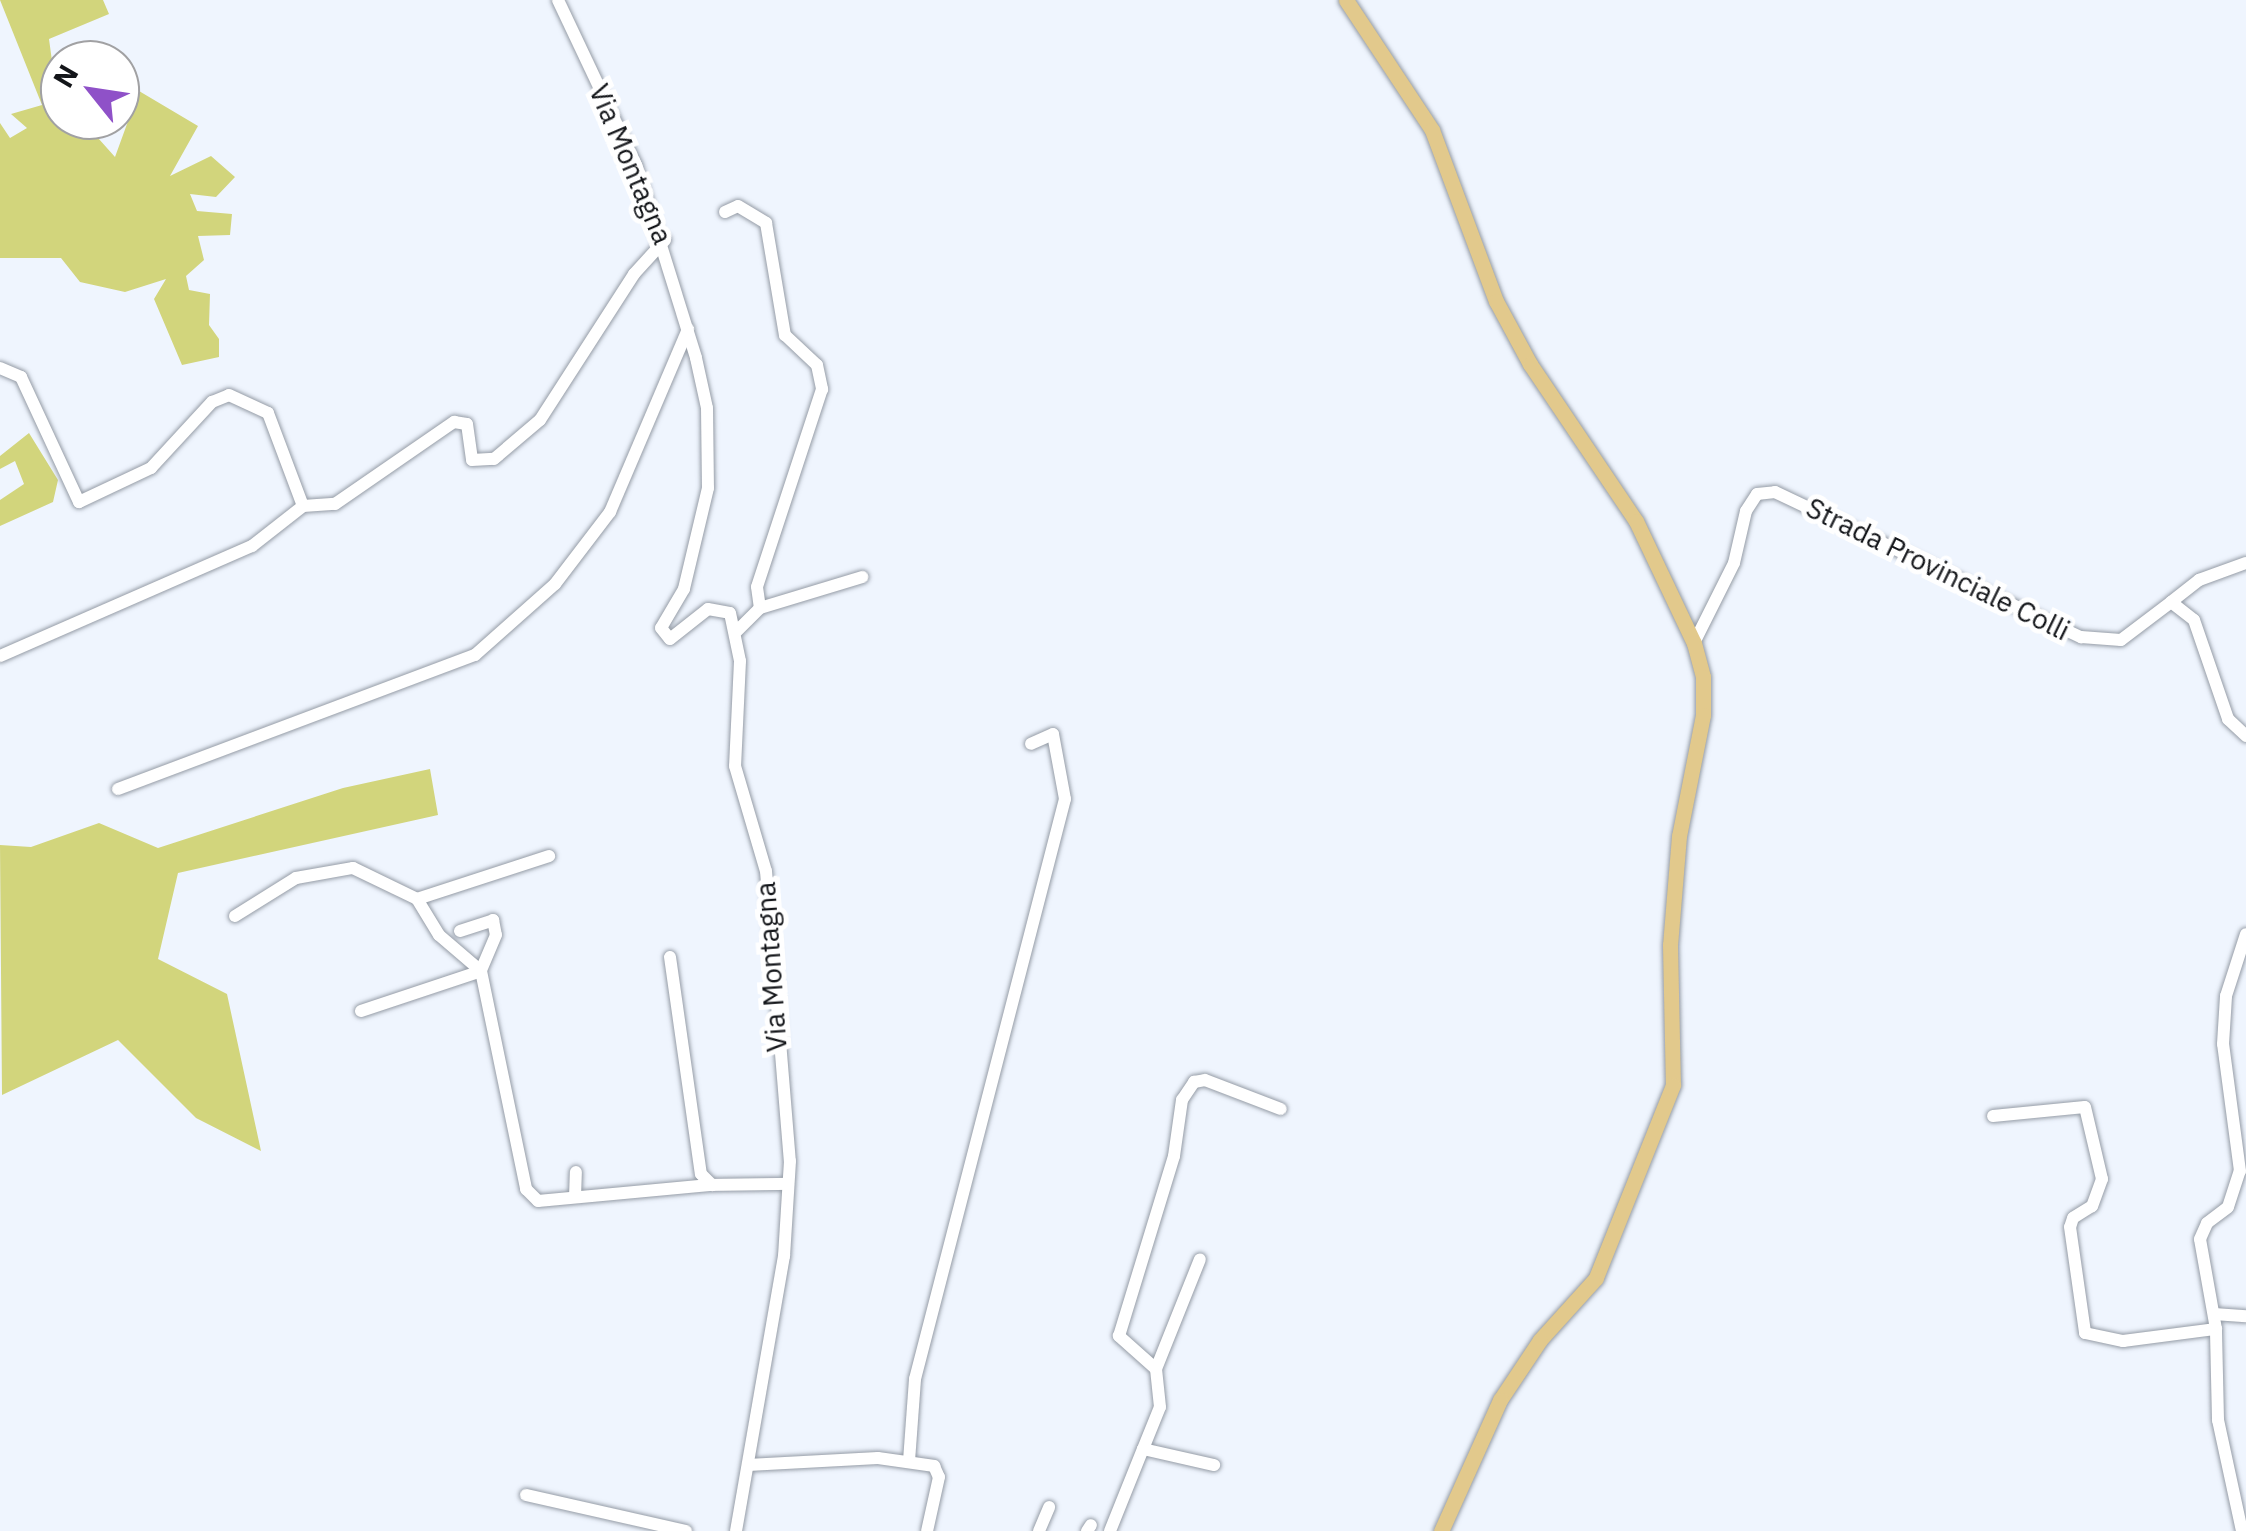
<!DOCTYPE html>
<html>
<head>
<meta charset="utf-8">
<style>
  body { margin:0 }
  #map { position:relative; width:2246px; height:1531px; overflow:hidden; background:#eff5fe; font-family:"IBM Plex Sans",sans-serif }
  div>[style] { position:absolute }
  .green>* { inset:0; background:#d2d57c }
  .roads { filter:drop-shadow(0 0 2px #959ca6) drop-shadow(0 0 2px #959ca6) }
  .minor>* { height:12px; margin:-6px; padding:0 6px; transform-origin:6px; border-radius:6px; background:#fff }
  .major>* { height:15px; margin:-7.5px; padding:0 7.5px; transform-origin:7.5px; border-radius:7.5px; background:#e2c98c }
  span { translate:-50% -50%; white-space:nowrap; text-align:center; line-height:1.15; -webkit-text-stroke:10px #fff; paint-order:stroke }
  .street-label { font-size:28px; color:#131519 }
  .north { position:absolute; left:40px; top:40px; width:100px; height:100px; box-sizing:border-box; background:#fff; border:2px solid #a1a1a3; border-radius:50%; rotate:300deg; font-size:28px; font-weight:700; line-height:40px; text-align:center; color:#131519 }
  .north::after { content:''; display:block; margin:auto; width:35px; height:45px; background:#8f51c8; clip-path:polygon(50% 0,100% 100%,50% 72%,0 100%) }
</style>
</head>
<body>
<div id="map">
  <div class="green">
    <div style="clip-path:polygon(0 0,103px 0,109px 14px,49px 39px,60px 120px,82px 120px,115px 157px,139px 91px,198px 126px,170px 176px,211px 156px,235px 177px,216px 197px,190px 194px,197px 211px,232px 214px,230px 235px,198px 236px,204px 260px,186px 276px,189px 290px,210px 294px,209px 325px,219px 339px,219px 357px,182px 365px,154px 299px,166px 279px,125px 292px,80px 282px,61px 258px,0 258px,0 123px,10px 138px,27px 128px,11px 114px,42px 105px)"></div>
    <div style="clip-path:polygon(29px 433px,58px 480px,53px 502px,0 526px,0 500px,24px 484px,15px 461px,0 469px,0 456px)"></div>
    <div style="clip-path:polygon(430px 769px,438px 815px,178px 873px,158px 959px,227px 994px,261px 1151px,196px 1118px,118px 1040px,2px 1095px,0 845px,31px 847px,99px 823px,158px 848px,343px 788px)"></div>
  </div>
  <div class="roads">
    <div class="minor">
      <div style="left:558px;top:0;width:183px;rotate:64.7deg"></div>
      <div style="left:636px;top:165px;width:202px;rotate:72.7deg"></div>
      <div style="left:696px;top:358px;width:51px;rotate:77.6deg"></div>
      <div style="left:707px;top:408px;width:80px;rotate:89.3deg"></div>
      <div style="left:708px;top:488px;width:104px;rotate:103.4deg"></div>
      <div style="left:684px;top:589px;width:45px;rotate:120.5deg"></div>
      <div style="left:661px;top:628px;width:14px;rotate:51deg"></div>
      <div style="left:670px;top:639px;width:48px;rotate:-38.3deg"></div>
      <div style="left:708px;top:609px;width:22px;rotate:10deg"></div>
      <div style="left:730px;top:613px;width:49px;rotate:78.2deg"></div>
      <div style="left:740px;top:661px;width:105px;rotate:92.7deg"></div>
      <div style="left:735px;top:766px;width:109px;rotate:73.6deg"></div>
      <div style="left:766px;top:871px;width:291px;rotate:85.3deg"></div>
      <div style="left:790px;top:1161px;width:95px;rotate:93.6deg"></div>
      <div style="left:784px;top:1256px;width:279px;rotate:99.9deg"></div>
      <div style="left:725px;top:212px;width:14px;rotate:-25deg"></div>
      <div style="left:738px;top:206px;width:33px;rotate:31deg"></div>
      <div style="left:766px;top:223px;width:114px;rotate:80.4deg"></div>
      <div style="left:785px;top:335px;width:44px;rotate:43.2deg"></div>
      <div style="left:817px;top:365px;width:25px;rotate:78deg"></div>
      <div style="left:822px;top:389px;width:208px;rotate:108.2deg"></div>
      <div style="left:757px;top:587px;width:21px;rotate:82deg"></div>
      <div style="left:760px;top:608px;width:33px;rotate:135deg"></div>
      <div style="left:0;top:368px;width:23px;rotate:23deg"></div>
      <div style="left:21px;top:377px;width:138px;rotate:65.1deg"></div>
      <div style="left:79px;top:502px;width:80px;rotate:-25.3deg"></div>
      <div style="left:151px;top:468px;width:90px;rotate:-47.3deg"></div>
      <div style="left:212px;top:402px;width:18px;rotate:-22deg"></div>
      <div style="left:229px;top:395px;width:43px;rotate:24.8deg"></div>
      <div style="left:268px;top:413px;width:99px;rotate:69.4deg"></div>
      <div style="left:303px;top:506px;width:32px;rotate:-4deg"></div>
      <div style="left:335px;top:504px;width:145px;rotate:-34.6deg"></div>
      <div style="left:454px;top:422px;width:13px;rotate:9deg"></div>
      <div style="left:467px;top:424px;width:36px;rotate:82deg"></div>
      <div style="left:472px;top:460px;width:22px;rotate:-3deg"></div>
      <div style="left:494px;top:459px;width:60px;rotate:-40.3deg"></div>
      <div style="left:540px;top:420px;width:174px;rotate:-57.2deg"></div>
      <div style="left:634px;top:274px;width:46px;rotate:-47.6deg"></div>
      <div style="left:2171px;top:602px;width:36px;rotate:-38deg"></div>
      <div style="left:2199px;top:580px;width:50px;rotate:-19.9deg"></div>
      <div style="left:760px;top:608px;width:107px;rotate:-16.9deg"></div>
      <div style="left:1694px;top:643px;width:89px;rotate:-63.4deg"></div>
      <div style="left:1734px;top:563px;width:53px;rotate:-77deg"></div>
      <div style="left:1746px;top:511px;width:20px;rotate:-57deg"></div>
      <div style="left:1757px;top:494px;width:18px;rotate:-6deg"></div>
      <div style="left:1775px;top:492px;width:339px;rotate:25.4deg"></div>
      <div style="left:2081px;top:637px;width:40px;rotate:4.3deg"></div>
      <div style="left:2121px;top:640px;width:63px;rotate:-37.2deg"></div>
      <div style="left:2171px;top:602px;width:29px;rotate:38deg"></div>
      <div style="left:2194px;top:620px;width:105px;rotate:71deg"></div>
      <div style="left:2228px;top:719px;width:25px;rotate:43deg"></div>
      <div style="left:0;top:656px;width:275px;rotate:-23.6deg"></div>
      <div style="left:252px;top:546px;width:65px;rotate:-38.1deg"></div>
      <div style="left:118px;top:789px;width:381px;rotate:-20.6deg"></div>
      <div style="left:475px;top:655px;width:107px;rotate:-41.6deg"></div>
      <div style="left:555px;top:584px;width:91px;rotate:-52.6deg"></div>
      <div style="left:610px;top:512px;width:199px;rotate:-66.9deg"></div>
      <div style="left:235px;top:916px;width:72px;rotate:-31.9deg"></div>
      <div style="left:296px;top:878px;width:58px;rotate:-10deg"></div>
      <div style="left:353px;top:868px;width:71px;rotate:25.8deg"></div>
      <div style="left:460px;top:931px;width:35px;rotate:-18deg"></div>
      <div style="left:493px;top:920px;width:15px;rotate:79deg"></div>
      <div style="left:496px;top:935px;width:39px;rotate:113deg"></div>
      <div style="left:481px;top:971px;width:55px;rotate:-139.4deg"></div>
      <div style="left:439px;top:935px;width:42px;rotate:-121.4deg"></div>
      <div style="left:417px;top:899px;width:139px;rotate:-18deg"></div>
      <div style="left:670px;top:957px;width:219px;rotate:81.9deg"></div>
      <div style="left:701px;top:1174px;width:16px;rotate:45deg"></div>
      <div style="left:712px;top:1185px;width:76px;rotate:-0.8deg"></div>
      <div style="left:361px;top:1011px;width:126px;rotate:-18.4deg"></div>
      <div style="left:481px;top:971px;width:223px;rotate:78.3deg"></div>
      <div style="left:526px;top:1189px;width:17px;rotate:45deg"></div>
      <div style="left:538px;top:1201px;width:175px;rotate:-5.3deg"></div>
      <div style="left:1993px;top:1116px;width:92px;rotate:-5.6deg"></div>
      <div style="left:2085px;top:1107px;width:74px;rotate:76.7deg"></div>
      <div style="left:2102px;top:1179px;width:29px;rotate:110deg"></div>
      <div style="left:2092px;top:1206px;width:22px;rotate:148deg"></div>
      <div style="left:2073px;top:1218px;width:9px;rotate:108deg"></div>
      <div style="left:2070px;top:1227px;width:107px;rotate:81.9deg"></div>
      <div style="left:2085px;top:1333px;width:39px;rotate:12deg"></div>
      <div style="left:2123px;top:1341px;width:94px;rotate:-7.4deg"></div>
      <div style="left:575px;top:1197px;width:25px;rotate:-88deg"></div>
      <div style="left:2214px;top:1314px;width:32px;rotate:4deg"></div>
      <div style="left:1156px;top:1369px;width:118px;rotate:-68.2deg"></div>
      <div style="left:1143px;top:1449px;width:45px;rotate:-68deg"></div>
      <div style="left:1160px;top:1407px;width:38px;rotate:-96deg"></div>
      <div style="left:1156px;top:1369px;width:50px;rotate:-138.3deg"></div>
      <div style="left:1119px;top:1336px;width:188px;rotate:-73deg"></div>
      <div style="left:1174px;top:1156px;width:57px;rotate:-81.9deg"></div>
      <div style="left:1182px;top:1100px;width:22px;rotate:-56deg"></div>
      <div style="left:1194px;top:1082px;width:11px;rotate:-10deg"></div>
      <div style="left:1205px;top:1080px;width:81px;rotate:20.9deg"></div>
      <div style="left:909px;top:1461px;width:82px;rotate:-85.8deg"></div>
      <div style="left:915px;top:1379px;width:599px;rotate:-75.5deg"></div>
      <div style="left:1065px;top:799px;width:66px;rotate:-100.5deg"></div>
      <div style="left:1053px;top:734px;width:24px;rotate:156deg"></div>
      <div style="left:748px;top:1465px;width:130px;rotate:-3.1deg"></div>
      <div style="left:878px;top:1458px;width:57px;rotate:8.1deg"></div>
      <div style="left:934px;top:1466px;width:12px;rotate:66deg"></div>
      <div style="left:939px;top:1477px;width:55px;rotate:102.5deg"></div>
      <div style="left:526px;top:1495px;width:164px;rotate:12.7deg"></div>
      <div style="left:1039px;top:1531px;width:26px;rotate:-67deg"></div>
      <div style="left:1087px;top:1531px;width:7px;rotate:-56deg"></div>
      <div style="left:1110px;top:1531px;width:88px;rotate:-68.1deg"></div>
      <div style="left:1143px;top:1449px;width:73px;rotate:12.7deg"></div>
      <div style="left:2242px;top:1531px;width:114px;rotate:-102.2deg"></div>
      <div style="left:2218px;top:1420px;width:91px;rotate:-91.3deg"></div>
      <div style="left:2216px;top:1329px;width:91px;rotate:-100.1deg"></div>
      <div style="left:2200px;top:1239px;width:17px;rotate:-66deg"></div>
      <div style="left:2207px;top:1223px;width:26px;rotate:-37deg"></div>
      <div style="left:2228px;top:1207px;width:38px;rotate:-72deg"></div>
      <div style="left:2240px;top:1171px;width:128px;rotate:-97.6deg"></div>
      <div style="left:2223px;top:1044px;width:48px;rotate:-86.4deg"></div>
      <div style="left:2226px;top:996px;width:65px;rotate:-72.1deg"></div>
    </div>
    <div class="major">
      <div style="left:1346px;top:0;width:156px;rotate:56.5deg"></div>
      <div style="left:1432px;top:130px;width:183px;rotate:69.5deg"></div>
      <div style="left:1496px;top:301px;width:72px;rotate:61.6deg"></div>
      <div style="left:1530px;top:364px;width:189px;rotate:56deg"></div>
      <div style="left:1636px;top:521px;width:135px;rotate:64.6deg"></div>
      <div style="left:1694px;top:643px;width:35px;rotate:75deg"></div>
      <div style="left:1703px;top:677px;width:38px;rotate:90deg"></div>
      <div style="left:1703px;top:715px;width:123px;rotate:101.2deg"></div>
      <div style="left:1679px;top:836px;width:109px;rotate:94.7deg"></div>
      <div style="left:1670px;top:945px;width:140px;rotate:88.8deg"></div>
      <div style="left:1673px;top:1085px;width:208px;rotate:111.8deg"></div>
      <div style="left:1596px;top:1278px;width:84px;rotate:132.1deg"></div>
      <div style="left:1540px;top:1340px;width:72px;rotate:123.7deg"></div>
      <div style="left:1500px;top:1400px;width:144px;rotate:114.2deg"></div>
    </div>
  </div>
  <div class="street-label">
    <span style="left:631px;top:164px;rotate:67deg">Via Montagna</span>
    <span style="left:1938px;top:569px;rotate:26deg">Strada Provinciale Colli</span>
    <span style="left:771px;top:967px;rotate:-94deg">Via Montagna</span>
  </div>
  <div class="north">N</div>
</div>
</body>
</html>
